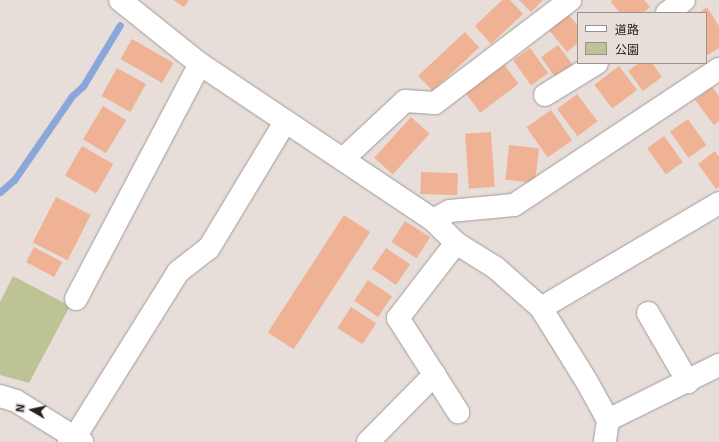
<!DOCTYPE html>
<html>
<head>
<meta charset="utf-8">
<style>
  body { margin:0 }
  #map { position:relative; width:719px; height:442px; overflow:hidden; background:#e7deda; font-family:"Exo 2","Noto Sans JP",sans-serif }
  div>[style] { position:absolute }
  .green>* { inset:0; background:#bec395 }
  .stream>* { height:7px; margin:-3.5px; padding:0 3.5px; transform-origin:3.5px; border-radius:3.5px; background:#8aa6db }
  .building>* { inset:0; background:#f0b294; transform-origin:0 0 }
  .roads { filter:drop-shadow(0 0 1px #a29a96) drop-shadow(0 0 1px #a29a96) }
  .minor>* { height:22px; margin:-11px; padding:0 11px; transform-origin:11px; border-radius:11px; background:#fff }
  span { translate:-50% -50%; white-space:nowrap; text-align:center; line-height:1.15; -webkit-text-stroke:3.5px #e7deda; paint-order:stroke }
  .legend { position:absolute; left:577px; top:12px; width:130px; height:52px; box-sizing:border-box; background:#e7deda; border:1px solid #99928f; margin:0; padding:5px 7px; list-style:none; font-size:12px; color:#24211f }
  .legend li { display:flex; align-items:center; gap:8px; height:20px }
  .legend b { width:20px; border:1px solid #99928f }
  .north { position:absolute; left:12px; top:390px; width:40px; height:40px; -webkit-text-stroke:3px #e7deda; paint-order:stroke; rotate:279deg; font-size:11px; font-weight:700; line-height:16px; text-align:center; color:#24211f }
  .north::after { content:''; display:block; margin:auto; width:14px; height:18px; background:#24211f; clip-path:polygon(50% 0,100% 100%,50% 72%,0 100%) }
</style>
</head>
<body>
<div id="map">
  <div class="green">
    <div style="clip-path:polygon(13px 276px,70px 306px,29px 383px,0 375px,0 302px)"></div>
  </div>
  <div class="stream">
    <div style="left:0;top:192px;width:18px;rotate:-41deg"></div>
    <div style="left:14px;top:180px;width:102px;rotate:-55.4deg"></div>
    <div style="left:72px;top:96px;width:15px;rotate:-42deg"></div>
    <div style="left:83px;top:86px;width:71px;rotate:-58.8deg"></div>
  </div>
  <div class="building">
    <div style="clip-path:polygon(173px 0,189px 0,184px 7px)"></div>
    <div style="clip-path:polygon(502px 0,510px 0,523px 14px,491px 44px,475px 26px)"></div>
    <div style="clip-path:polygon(519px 0,543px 0,531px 12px)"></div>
    <div style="clip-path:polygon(612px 0,644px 0,650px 7px,643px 13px,620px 13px,611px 2px)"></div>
    <div style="clip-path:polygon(707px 7px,719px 26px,719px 48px,708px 55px,706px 53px,706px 13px,699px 13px)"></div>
    <div style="clip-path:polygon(568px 14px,578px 26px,578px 43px,567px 52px,549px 30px)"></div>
    <div style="left:465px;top:32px;width:21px;height:64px;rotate:47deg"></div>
    <div style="left:132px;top:39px;width:48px;height:23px;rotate:30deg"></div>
    <div style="left:558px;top:45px;width:31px;height:21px;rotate:54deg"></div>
    <div style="left:530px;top:48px;width:31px;height:21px;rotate:54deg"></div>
    <div style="left:503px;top:63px;width:26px;height:48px;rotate:53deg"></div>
    <div style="clip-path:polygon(639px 63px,652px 63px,662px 77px,643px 91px,628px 71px)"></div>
    <div style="left:619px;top:66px;width:30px;height:31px;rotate:53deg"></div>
    <div style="left:117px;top:68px;width:33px;height:32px;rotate:29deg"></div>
    <div style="clip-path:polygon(712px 87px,719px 96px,719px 121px,714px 125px,695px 100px)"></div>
    <div style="left:577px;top:94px;width:34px;height:25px;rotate:53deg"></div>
    <div style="left:103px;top:106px;width:27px;height:39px;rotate:31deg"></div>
    <div style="left:551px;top:110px;width:37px;height:30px;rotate:55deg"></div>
    <div style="left:411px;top:117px;width:25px;height:55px;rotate:42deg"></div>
    <div style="left:688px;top:119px;width:32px;height:22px;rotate:55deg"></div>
    <div style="left:491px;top:132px;width:55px;height:26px;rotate:86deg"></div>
    <div style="left:664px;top:136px;width:32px;height:21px;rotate:54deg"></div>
    <div style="left:509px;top:145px;width:30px;height:35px;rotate:6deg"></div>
    <div style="left:82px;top:146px;width:36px;height:34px;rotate:30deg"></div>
    <div style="clip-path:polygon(715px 151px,719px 157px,719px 187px,716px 189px,698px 164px)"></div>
    <div style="left:421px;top:172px;width:37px;height:22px;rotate:2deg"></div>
    <div style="left:56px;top:197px;width:39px;height:51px;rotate:27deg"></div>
    <div style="left:344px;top:215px;width:31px;height:140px;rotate:33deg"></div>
    <div style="left:405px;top:221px;width:30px;height:25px;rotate:33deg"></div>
    <div style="left:34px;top:247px;width:32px;height:17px;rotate:28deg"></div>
    <div style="left:386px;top:248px;width:29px;height:25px;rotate:34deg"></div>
    <div style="left:368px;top:280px;width:29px;height:25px;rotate:34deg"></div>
    <div style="left:351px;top:307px;width:30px;height:25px;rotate:33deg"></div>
  </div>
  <div class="roads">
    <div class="minor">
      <div style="left:120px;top:0;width:102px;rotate:38.7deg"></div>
      <div style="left:200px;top:64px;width:280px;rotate:33.8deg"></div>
      <div style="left:433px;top:220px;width:33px;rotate:45deg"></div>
      <div style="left:456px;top:243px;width:47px;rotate:32deg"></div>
      <div style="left:496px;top:268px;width:60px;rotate:41.6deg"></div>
      <div style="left:541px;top:308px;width:87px;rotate:58.1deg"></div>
      <div style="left:587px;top:382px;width:43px;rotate:61.1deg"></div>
      <div style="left:608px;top:420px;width:22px;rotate:98deg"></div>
      <div style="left:667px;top:13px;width:21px;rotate:-37deg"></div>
      <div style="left:545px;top:95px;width:61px;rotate:-31.6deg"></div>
      <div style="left:343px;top:159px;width:85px;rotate:-43.1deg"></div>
      <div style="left:405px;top:101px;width:30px;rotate:4deg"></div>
      <div style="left:435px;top:103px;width:170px;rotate:-37.3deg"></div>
      <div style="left:433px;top:220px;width:19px;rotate:-28deg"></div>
      <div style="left:450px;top:211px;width:64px;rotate:-5.4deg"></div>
      <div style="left:514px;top:205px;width:246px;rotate:-33.6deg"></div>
      <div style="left:456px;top:243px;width:95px;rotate:127.7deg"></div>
      <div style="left:398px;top:318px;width:112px;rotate:57.4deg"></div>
      <div style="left:76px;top:299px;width:266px;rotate:-62.2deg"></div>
      <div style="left:541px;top:308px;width:207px;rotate:-30.5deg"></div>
      <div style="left:648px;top:313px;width:80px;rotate:59.9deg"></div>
      <div style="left:0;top:396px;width:17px;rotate:17deg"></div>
      <div style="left:16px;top:401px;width:78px;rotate:31.8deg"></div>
      <div style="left:608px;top:420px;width:124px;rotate:-26.4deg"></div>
      <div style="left:69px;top:442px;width:8px;rotate:-40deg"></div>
      <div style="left:75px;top:437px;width:195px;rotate:-58deg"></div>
      <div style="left:178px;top:272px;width:39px;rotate:-38deg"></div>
      <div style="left:209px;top:248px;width:147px;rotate:-58.9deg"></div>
      <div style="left:368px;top:442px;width:95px;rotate:-45.4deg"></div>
    </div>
  </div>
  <ul class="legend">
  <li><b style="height:5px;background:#fff"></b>道路</li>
  <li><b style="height:11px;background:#bec395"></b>公園</li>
  </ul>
  <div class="north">N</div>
</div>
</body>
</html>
